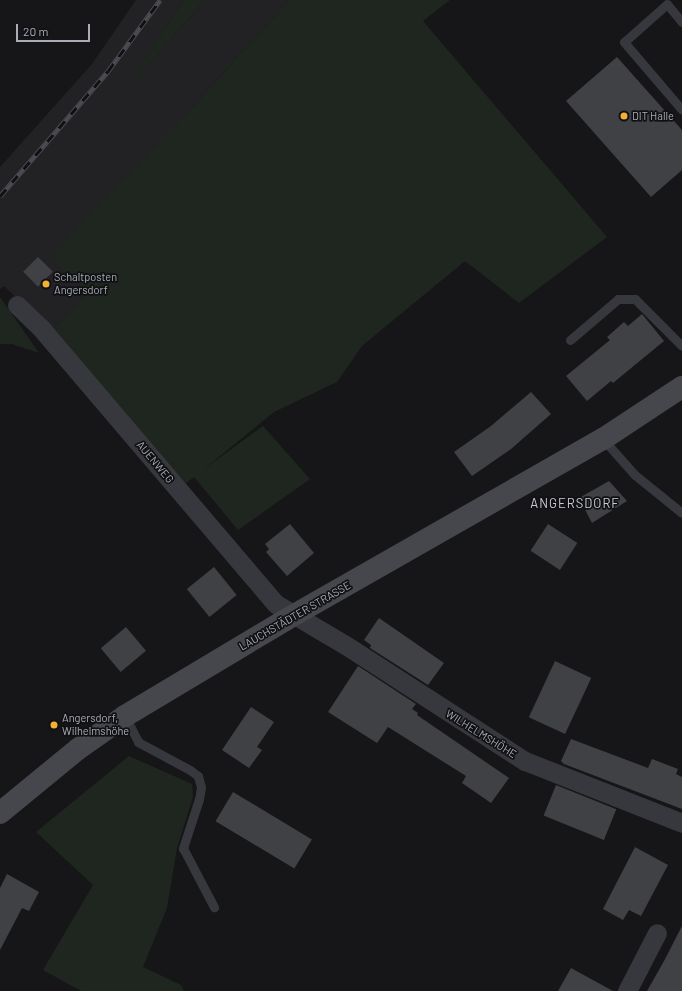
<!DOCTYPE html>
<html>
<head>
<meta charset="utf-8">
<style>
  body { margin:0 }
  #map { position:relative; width:682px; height:991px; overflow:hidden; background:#161618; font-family:Barlow,sans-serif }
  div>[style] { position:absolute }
  .built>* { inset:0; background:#222225 }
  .green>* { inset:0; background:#1e261f }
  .building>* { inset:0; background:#404145; transform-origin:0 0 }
  .lane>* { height:9px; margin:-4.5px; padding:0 4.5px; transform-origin:4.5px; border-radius:4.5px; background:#37383d }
  .street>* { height:19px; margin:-9.5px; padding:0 9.5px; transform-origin:9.5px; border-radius:9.5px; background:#37383d }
  .secondary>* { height:22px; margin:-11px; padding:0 11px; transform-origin:11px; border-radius:11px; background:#45474d }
  .rail>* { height:4.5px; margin-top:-2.25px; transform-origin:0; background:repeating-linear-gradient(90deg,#111113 0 9px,#4a4c52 0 18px); box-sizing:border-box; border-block:1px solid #4a4c52 }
  .dots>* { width:11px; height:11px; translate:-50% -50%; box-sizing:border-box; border:2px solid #111113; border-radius:50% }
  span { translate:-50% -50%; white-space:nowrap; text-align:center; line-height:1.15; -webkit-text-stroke:3.5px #111113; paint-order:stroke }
  .poi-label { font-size:11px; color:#a8adb8 }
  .left { translate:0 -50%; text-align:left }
  .street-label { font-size:11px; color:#a8adb8 }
  .quarter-label { font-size:13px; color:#c9ccd4; letter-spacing:1px }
  .scale { position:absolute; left:16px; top:24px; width:74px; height:18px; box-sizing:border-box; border:2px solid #a8adb8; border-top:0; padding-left:5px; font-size:12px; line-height:14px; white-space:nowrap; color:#a8adb8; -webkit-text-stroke:3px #111113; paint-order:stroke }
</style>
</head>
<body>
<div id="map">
  <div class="built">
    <div style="clip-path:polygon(136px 0,183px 0,130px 85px,205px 0,289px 0,187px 113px,87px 293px,51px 331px,4px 286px,0 289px,0 167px,92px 64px)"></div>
  </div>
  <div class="green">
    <div style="clip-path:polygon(183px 0,205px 0,127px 89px)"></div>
    <div style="clip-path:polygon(289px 0,450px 0,423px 21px,607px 237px,519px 303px,465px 261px,362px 346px,337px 382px,274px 412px,204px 469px,263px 426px,310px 479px,238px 530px,194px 477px,182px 486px,51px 331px,87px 293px,50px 256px,187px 113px)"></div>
    <div style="clip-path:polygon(0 297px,39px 353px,12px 344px,0 344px)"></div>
    <div style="clip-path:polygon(129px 756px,192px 784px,193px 797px,177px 848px,167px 908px,143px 967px,181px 985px,184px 991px,81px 991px,43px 970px,93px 885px,36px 832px)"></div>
  </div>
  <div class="building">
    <div style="clip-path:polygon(617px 57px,682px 130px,682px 170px,651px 197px,566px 101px)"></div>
    <div style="left:38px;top:257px;width:21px;height:21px;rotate:45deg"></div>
    <div style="clip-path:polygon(642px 314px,664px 341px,613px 383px,611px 381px,587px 401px,566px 376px,610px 340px,607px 337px,624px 322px,628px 326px)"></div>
    <div style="clip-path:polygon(531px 392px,551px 414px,511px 449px,472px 476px,454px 452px,491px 426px)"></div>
    <div style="clip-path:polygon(609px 481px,627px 501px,592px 523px,579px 498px)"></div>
    <div style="clip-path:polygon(290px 524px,314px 553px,287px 576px,266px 552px,269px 549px,265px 544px)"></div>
    <div style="left:548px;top:524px;width:35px;height:32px;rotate:33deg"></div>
    <div style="left:214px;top:567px;width:36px;height:35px;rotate:51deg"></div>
    <div style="clip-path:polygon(379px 618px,444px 663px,428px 685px,370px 648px,371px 645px,364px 640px)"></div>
    <div style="left:126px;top:627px;width:31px;height:33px;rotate:50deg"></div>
    <div style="left:555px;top:661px;width:40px;height:62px;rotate:25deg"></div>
    <div style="clip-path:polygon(358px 666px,416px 704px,412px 709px,418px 713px,417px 715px,509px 778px,491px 803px,462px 783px,466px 776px,388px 727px,377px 743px,328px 712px)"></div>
    <div style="clip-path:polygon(251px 707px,274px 722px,257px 747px,262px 750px,249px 768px,222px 750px)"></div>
    <div style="clip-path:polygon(571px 739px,648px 768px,652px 759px,678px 769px,676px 774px,682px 777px,682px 809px,564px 764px,561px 761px)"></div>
    <div style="left:556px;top:785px;width:65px;height:33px;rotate:22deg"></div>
    <div style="left:233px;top:792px;width:92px;height:34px;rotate:31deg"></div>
    <div style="clip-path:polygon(635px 847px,668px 865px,641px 916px,629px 910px,623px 920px,603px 909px)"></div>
    <div style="clip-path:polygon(7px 874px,39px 892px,29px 911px,22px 908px,0 950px,0 888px)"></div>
    <div style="clip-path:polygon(682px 926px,682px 991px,647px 991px,664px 961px)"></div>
    <div style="clip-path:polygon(571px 968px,613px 991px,558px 991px)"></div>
  </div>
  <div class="lane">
    <div style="left:682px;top:22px;width:23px;rotate:-130deg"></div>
    <div style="left:667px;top:4px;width:57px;rotate:138.5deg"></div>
    <div style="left:624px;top:42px;width:89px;rotate:49.5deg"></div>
    <div style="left:570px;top:340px;width:63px;rotate:-40.5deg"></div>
    <div style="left:618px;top:299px;width:17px"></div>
    <div style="left:635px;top:299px;width:66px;rotate:45deg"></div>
    <div style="left:603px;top:439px;width:48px;rotate:48.4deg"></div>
    <div style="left:635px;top:475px;width:60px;rotate:39deg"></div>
    <div style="left:125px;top:716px;width:29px;rotate:63deg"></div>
    <div style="left:138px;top:742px;width:59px;rotate:28.3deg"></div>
    <div style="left:190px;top:770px;width:10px;rotate:37deg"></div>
    <div style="left:198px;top:776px;width:11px;rotate:75deg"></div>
    <div style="left:201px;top:787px;width:12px;rotate:99deg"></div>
    <div style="left:199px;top:799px;width:52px;rotate:108.1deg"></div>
    <div style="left:183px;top:848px;width:67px;rotate:62.3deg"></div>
  </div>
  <div class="street">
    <div style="left:17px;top:305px;width:32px;rotate:44deg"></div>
    <div style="left:40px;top:327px;width:364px;rotate:49.6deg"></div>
    <div style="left:276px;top:604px;width:82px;rotate:30.6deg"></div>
    <div style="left:347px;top:646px;width:212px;rotate:32.9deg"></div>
    <div style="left:525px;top:761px;width:169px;rotate:21.5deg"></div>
    <div style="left:627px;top:991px;width:65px;rotate:-62.7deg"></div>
  </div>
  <div class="secondary">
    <div style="left:0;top:813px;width:101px;rotate:-39.4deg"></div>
    <div style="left:78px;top:749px;width:57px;rotate:-35.1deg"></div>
    <div style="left:125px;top:716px;width:189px;rotate:-30.9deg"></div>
    <div style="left:287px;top:619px;width:364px;rotate:-29.7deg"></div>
    <div style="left:603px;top:439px;width:95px;rotate:-33.4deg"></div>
  </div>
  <div class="rail">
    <div style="left:0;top:196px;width:165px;rotate:-49.2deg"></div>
    <div style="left:108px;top:71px;width:88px;rotate:-53.8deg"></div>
  </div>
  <div class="dots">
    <div style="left:624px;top:116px;background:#f2b134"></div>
    <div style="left:46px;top:284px;background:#f2b134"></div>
    <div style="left:54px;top:725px;background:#f2b134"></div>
  </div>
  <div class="poi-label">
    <span class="left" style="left:632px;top:116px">DIT Halle</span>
    <span class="left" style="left:54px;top:284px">Schaltposten<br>Angersdorf</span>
    <span class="left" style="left:62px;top:725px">Angersdorf,<br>Wilhelmshöhe</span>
  </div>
  <div class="street-label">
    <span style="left:155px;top:462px;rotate:50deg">AUENWEG</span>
    <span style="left:295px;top:616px;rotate:-30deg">LAUCHSTÄDTER STRASSE</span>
    <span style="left:481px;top:734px;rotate:32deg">WILHELMSHÖHE</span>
  </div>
  <div class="quarter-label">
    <span style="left:575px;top:503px">ANGERSDORF</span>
  </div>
  <div class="scale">20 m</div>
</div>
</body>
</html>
